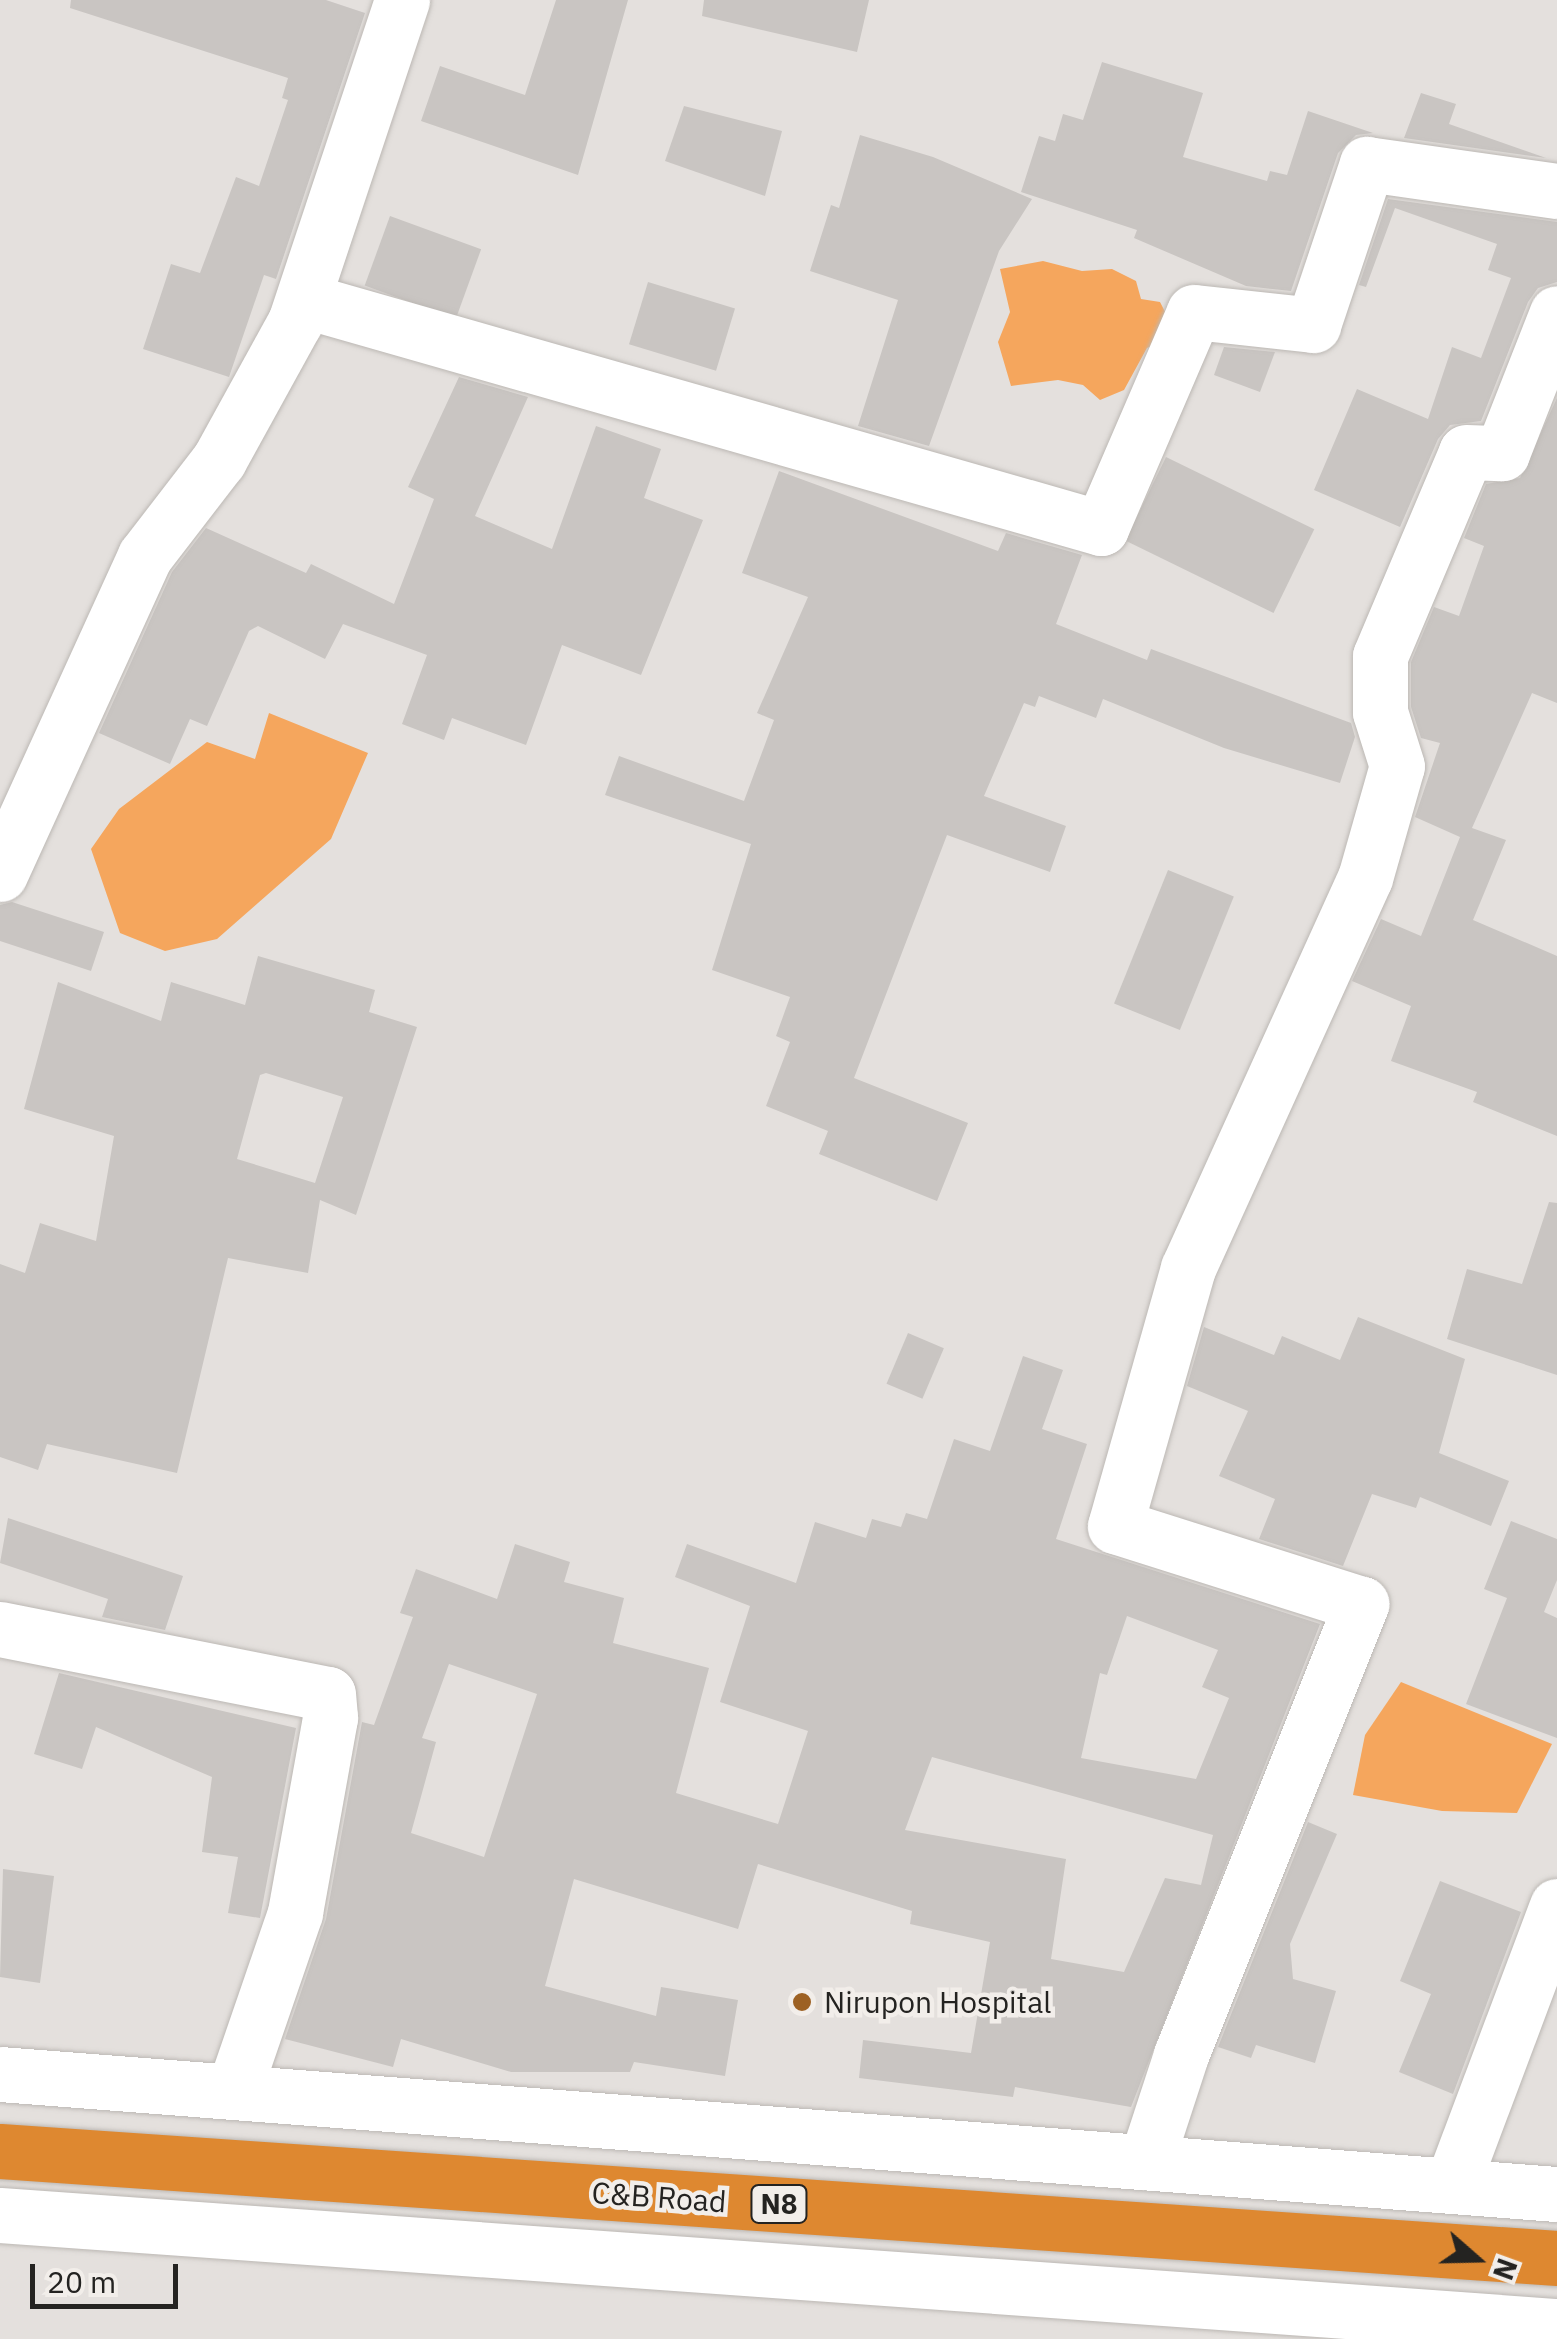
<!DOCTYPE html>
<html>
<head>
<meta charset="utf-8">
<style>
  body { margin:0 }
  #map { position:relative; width:1557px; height:2339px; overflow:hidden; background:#e4e0dd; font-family:"IBM Plex Sans",sans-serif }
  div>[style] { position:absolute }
  .water>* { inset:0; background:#f5a65d }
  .building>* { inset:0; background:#c9c5c2; transform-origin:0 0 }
  .roads { filter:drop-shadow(0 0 2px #bcb8b4) drop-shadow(0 0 2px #bcb8b4) }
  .minor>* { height:55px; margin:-27.5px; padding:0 27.5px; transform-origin:27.5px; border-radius:27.5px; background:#fff }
  .highway>* { height:55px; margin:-27.5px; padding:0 27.5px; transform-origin:27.5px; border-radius:27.5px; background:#de8830 }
  .dots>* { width:28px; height:28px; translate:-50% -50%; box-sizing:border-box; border:5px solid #f2eeea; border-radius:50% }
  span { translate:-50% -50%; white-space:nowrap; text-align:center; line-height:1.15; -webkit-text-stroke:9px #f2eeea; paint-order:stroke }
  .shield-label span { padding:2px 8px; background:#f2eeea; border:2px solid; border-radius:8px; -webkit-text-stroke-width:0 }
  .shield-label { font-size:28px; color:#242321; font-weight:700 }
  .poi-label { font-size:30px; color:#242321 }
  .left { translate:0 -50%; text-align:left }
  .street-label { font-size:30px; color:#242321 }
  .north { position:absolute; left:1427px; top:2209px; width:100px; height:100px; -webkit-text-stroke:8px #f2eeea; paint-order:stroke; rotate:110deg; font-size:28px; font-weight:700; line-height:40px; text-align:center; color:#242321 }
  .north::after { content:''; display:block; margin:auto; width:35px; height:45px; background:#242321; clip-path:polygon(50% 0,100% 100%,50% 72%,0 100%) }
  .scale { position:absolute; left:30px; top:2264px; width:148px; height:45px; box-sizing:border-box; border:5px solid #242321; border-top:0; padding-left:12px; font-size:30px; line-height:35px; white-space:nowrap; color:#242321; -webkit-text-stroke:8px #f2eeea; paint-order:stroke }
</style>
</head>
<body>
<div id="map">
  <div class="water">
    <div style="clip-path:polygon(1043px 261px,1082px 271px,1112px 269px,1136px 281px,1141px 299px,1160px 302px,1177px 335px,1147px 348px,1124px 390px,1100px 400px,1083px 385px,1058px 380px,1011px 386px,998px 342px,1010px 312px,1000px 269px)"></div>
    <div style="clip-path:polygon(269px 713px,368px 753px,331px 839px,217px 939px,165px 951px,120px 933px,91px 849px,119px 809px,207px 742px,255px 759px)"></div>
    <div style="clip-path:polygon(1401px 1682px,1552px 1744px,1517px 1813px,1442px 1811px,1353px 1795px,1365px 1735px)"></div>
  </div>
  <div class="building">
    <div style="clip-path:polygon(71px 0,326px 0,365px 13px,276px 279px,264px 275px,229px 377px,143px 349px,171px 264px,200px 273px,236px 177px,259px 186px,288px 100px,282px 98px,288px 78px,70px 8px)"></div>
    <div style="clip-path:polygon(556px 0,628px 0,578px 175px,421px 121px,440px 66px,525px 95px)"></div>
    <div style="clip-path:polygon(704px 0,869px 0,857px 52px,702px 16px)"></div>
    <div style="clip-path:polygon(1102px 62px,1203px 93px,1183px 157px,1267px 181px,1270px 171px,1287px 175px,1308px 111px,1373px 133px,1356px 135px,1338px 153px,1291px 291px,1246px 286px,1134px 238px,1137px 230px,1021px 192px,1039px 136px,1055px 141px,1063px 114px,1083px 120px)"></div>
    <div style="clip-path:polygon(1421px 93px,1456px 104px,1449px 124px,1546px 158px,1404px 138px)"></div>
    <div style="clip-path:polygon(684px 106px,782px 131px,765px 196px,665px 161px)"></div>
    <div style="clip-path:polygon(860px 135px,933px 157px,1032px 199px,999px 251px,929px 446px,858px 426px,898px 300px,810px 271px,831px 205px,839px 208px)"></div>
    <div style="clip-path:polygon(1388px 199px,1557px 222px,1557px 282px,1538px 288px,1528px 302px,1481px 421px,1450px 425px,1438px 439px,1400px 527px,1314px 490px,1357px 389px,1428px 419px,1452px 347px,1481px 358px,1511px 278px,1488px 270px,1497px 244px,1395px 208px,1366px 287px,1359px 285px)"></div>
    <div style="left:390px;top:216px;width:97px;height:74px;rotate:20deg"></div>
    <div style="left:648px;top:282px;width:91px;height:65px;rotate:17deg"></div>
    <div style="clip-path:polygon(1224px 347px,1275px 352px,1260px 392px,1214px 375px)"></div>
    <div style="clip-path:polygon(459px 377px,528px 397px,475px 516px,552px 549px,596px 426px,661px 449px,644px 498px,703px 520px,641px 675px,562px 645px,526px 745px,452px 718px,444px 740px,402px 724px,427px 655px,343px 624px,325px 659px,258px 626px,249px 631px,207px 726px,190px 719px,170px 764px,99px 733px,172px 572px,206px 528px,306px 573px,311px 564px,394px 604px,434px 499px,408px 487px)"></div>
    <div style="clip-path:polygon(1557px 398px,1557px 703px,1532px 693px,1472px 828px,1506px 840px,1473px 920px,1557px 956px,1557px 1136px,1473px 1102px,1477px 1092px,1391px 1061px,1411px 1006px,1352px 981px,1381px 919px,1421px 936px,1460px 837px,1415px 817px,1440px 743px,1421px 738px,1411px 707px,1411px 662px,1434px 607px,1459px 616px,1484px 546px,1464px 538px,1486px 484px,1520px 478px)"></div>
    <div style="left:1166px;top:457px;width:165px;height:93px;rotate:26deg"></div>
    <div style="clip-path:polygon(779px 471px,998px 551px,1006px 533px,1082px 555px,1056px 624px,1147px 660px,1151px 649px,1351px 723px,1355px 737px,1340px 783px,1224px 748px,1103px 699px,1096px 718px,1039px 696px,1035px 707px,1024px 703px,984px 796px,1066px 826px,1050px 872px,947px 835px,854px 1078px,968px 1123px,937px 1201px,819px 1154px,828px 1131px,766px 1106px,790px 1042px,776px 1036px,790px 997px,712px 970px,751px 844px,605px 795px,619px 756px,744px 801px,774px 720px,757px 713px,808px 597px,742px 573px)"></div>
    <div style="left:1168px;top:870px;width:71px;height:144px;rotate:22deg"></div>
    <div style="clip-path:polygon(12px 902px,104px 932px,91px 971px,0 941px,0 905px)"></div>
    <div style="clip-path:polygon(evenodd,258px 956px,375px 990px,369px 1012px,417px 1027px,356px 1215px,320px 1200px,308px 1273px,228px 1258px,177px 1473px,47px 1444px,38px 1470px,0 1457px,0 1264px,25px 1273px,40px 1223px,96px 1241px,114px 1136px,24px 1109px,58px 982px,161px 1021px,171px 982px,245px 1005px,258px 956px,266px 1073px,343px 1097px,315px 1183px,237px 1159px,260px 1075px,266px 1073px)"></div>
    <div style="clip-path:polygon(1549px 1202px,1557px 1203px,1557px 1375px,1447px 1339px,1467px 1269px,1522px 1284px)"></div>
    <div style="clip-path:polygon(1358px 1317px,1465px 1359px,1439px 1453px,1509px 1481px,1491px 1526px,1420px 1497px,1416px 1508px,1372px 1494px,1343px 1566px,1259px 1539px,1275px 1499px,1219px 1476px,1248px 1411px,1187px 1386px,1204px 1327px,1274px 1355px,1282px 1336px,1340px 1360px)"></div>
    <div style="left:908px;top:1333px;width:39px;height:55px;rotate:23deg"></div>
    <div style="clip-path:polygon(evenodd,1023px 1356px,1063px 1370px,1042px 1429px,1087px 1444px,1056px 1539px,1320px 1624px,1131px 2107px,1015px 2087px,1013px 2097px,859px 2078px,863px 2040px,971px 2053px,990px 1942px,910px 1924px,912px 1911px,758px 1864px,738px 1929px,574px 1879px,545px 1986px,656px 2016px,661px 1987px,738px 2000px,725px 2076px,634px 2062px,630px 2072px,511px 2072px,401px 2039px,393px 2067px,285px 2039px,326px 1919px,362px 1722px,374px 1725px,413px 1617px,400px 1613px,416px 1569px,497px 1599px,515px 1544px,570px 1562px,564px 1582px,624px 1598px,613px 1643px,709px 1668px,676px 1793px,778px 1824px,808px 1731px,720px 1702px,750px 1606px,675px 1577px,687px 1544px,796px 1583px,815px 1522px,866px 1538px,872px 1519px,901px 1527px,906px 1513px,927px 1519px,954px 1439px,990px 1451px,1023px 1356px,1127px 1616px,1218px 1650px,1202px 1687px,1229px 1698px,1196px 1779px,1081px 1758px,1100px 1673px,1107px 1675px,1127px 1616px,1023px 1356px,449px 1664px,537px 1694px,484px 1857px,411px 1833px,436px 1742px,422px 1738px,449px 1664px,1023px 1356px,932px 1757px,1213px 1835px,1201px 1885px,1165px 1878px,1124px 1972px,1051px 1959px,1066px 1859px,905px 1830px,932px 1757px)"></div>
    <div style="clip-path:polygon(8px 1518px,183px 1576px,165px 1630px,102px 1617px,108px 1599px,0 1563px)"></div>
    <div style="clip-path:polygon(1511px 1521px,1557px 1539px,1557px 1580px,1544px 1612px,1557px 1618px,1557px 1738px,1466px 1704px,1507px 1598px,1484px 1589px)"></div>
    <div style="clip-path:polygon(59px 1673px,296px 1728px,260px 1918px,228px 1913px,238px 1857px,202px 1852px,212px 1777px,96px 1727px,82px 1769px,34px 1754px)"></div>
    <div style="clip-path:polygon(1308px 1822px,1337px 1834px,1290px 1944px,1293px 1979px,1336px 1991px,1315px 2063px,1256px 2045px,1251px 2058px,1218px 2047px)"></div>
    <div style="clip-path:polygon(3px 1869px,54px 1876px,40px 1983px,0 1977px)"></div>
    <div style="clip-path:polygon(1440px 1881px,1521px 1912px,1453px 2094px,1399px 2072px,1431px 1994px,1400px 1981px)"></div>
  </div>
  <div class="roads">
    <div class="minor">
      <div style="left:303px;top:300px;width:830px;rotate:15.95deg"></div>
      <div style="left:1101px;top:528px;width:235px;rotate:-66.7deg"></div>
      <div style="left:1194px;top:312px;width:120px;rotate:6.2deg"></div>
      <div style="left:1313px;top:325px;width:170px;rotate:-71.5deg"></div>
      <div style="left:1367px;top:164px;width:192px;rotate:8.1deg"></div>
      <div style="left:0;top:874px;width:349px;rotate:-65.5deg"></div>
      <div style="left:145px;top:556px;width:121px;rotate:-52.4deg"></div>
      <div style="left:219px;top:460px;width:158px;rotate:-61.2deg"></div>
      <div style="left:295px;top:322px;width:339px;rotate:-71.6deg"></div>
      <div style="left:0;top:1629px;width:334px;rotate:11.2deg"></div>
      <div style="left:328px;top:1694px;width:24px;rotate:85deg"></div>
      <div style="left:330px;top:1718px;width:198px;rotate:100.2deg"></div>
      <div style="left:295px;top:1913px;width:187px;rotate:109deg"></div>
      <div style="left:0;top:2074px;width:1562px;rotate:4.41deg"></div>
      <div style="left:1146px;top:2162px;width:113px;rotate:-71.9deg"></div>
      <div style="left:1181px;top:2055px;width:486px;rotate:-68.2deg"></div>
      <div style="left:1361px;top:1604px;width:258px;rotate:-162.4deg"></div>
      <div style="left:1115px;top:1526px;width:268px;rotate:-74.2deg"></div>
      <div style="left:1188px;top:1268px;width:428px;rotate:-65.6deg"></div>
      <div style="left:1365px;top:878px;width:116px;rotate:-74.1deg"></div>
      <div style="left:1397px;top:766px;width:57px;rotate:-107.5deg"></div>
      <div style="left:1380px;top:712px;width:56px;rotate:-90deg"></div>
      <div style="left:1380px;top:656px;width:221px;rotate:-67.1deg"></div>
      <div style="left:1466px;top:452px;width:36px;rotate:2deg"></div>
      <div style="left:1502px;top:453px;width:150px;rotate:-68.6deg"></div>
      <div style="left:1452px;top:2185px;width:298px;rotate:-69.4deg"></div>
      <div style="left:0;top:2215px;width:1561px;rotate:4.08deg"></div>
    </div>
    <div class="highway">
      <div style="left:0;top:2151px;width:1561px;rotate:3.93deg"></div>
    </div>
  </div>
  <div class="dots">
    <div style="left:802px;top:2002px;background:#9d6123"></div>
  </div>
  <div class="shield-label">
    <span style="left:779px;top:2204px">N8</span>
  </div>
  <div class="poi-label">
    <span class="left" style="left:824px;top:2002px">Nirupon Hospital</span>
  </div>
  <div class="street-label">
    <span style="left:659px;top:2197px;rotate:4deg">C&amp;B Road</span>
  </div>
  <div class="north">N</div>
  <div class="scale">20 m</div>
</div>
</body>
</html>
